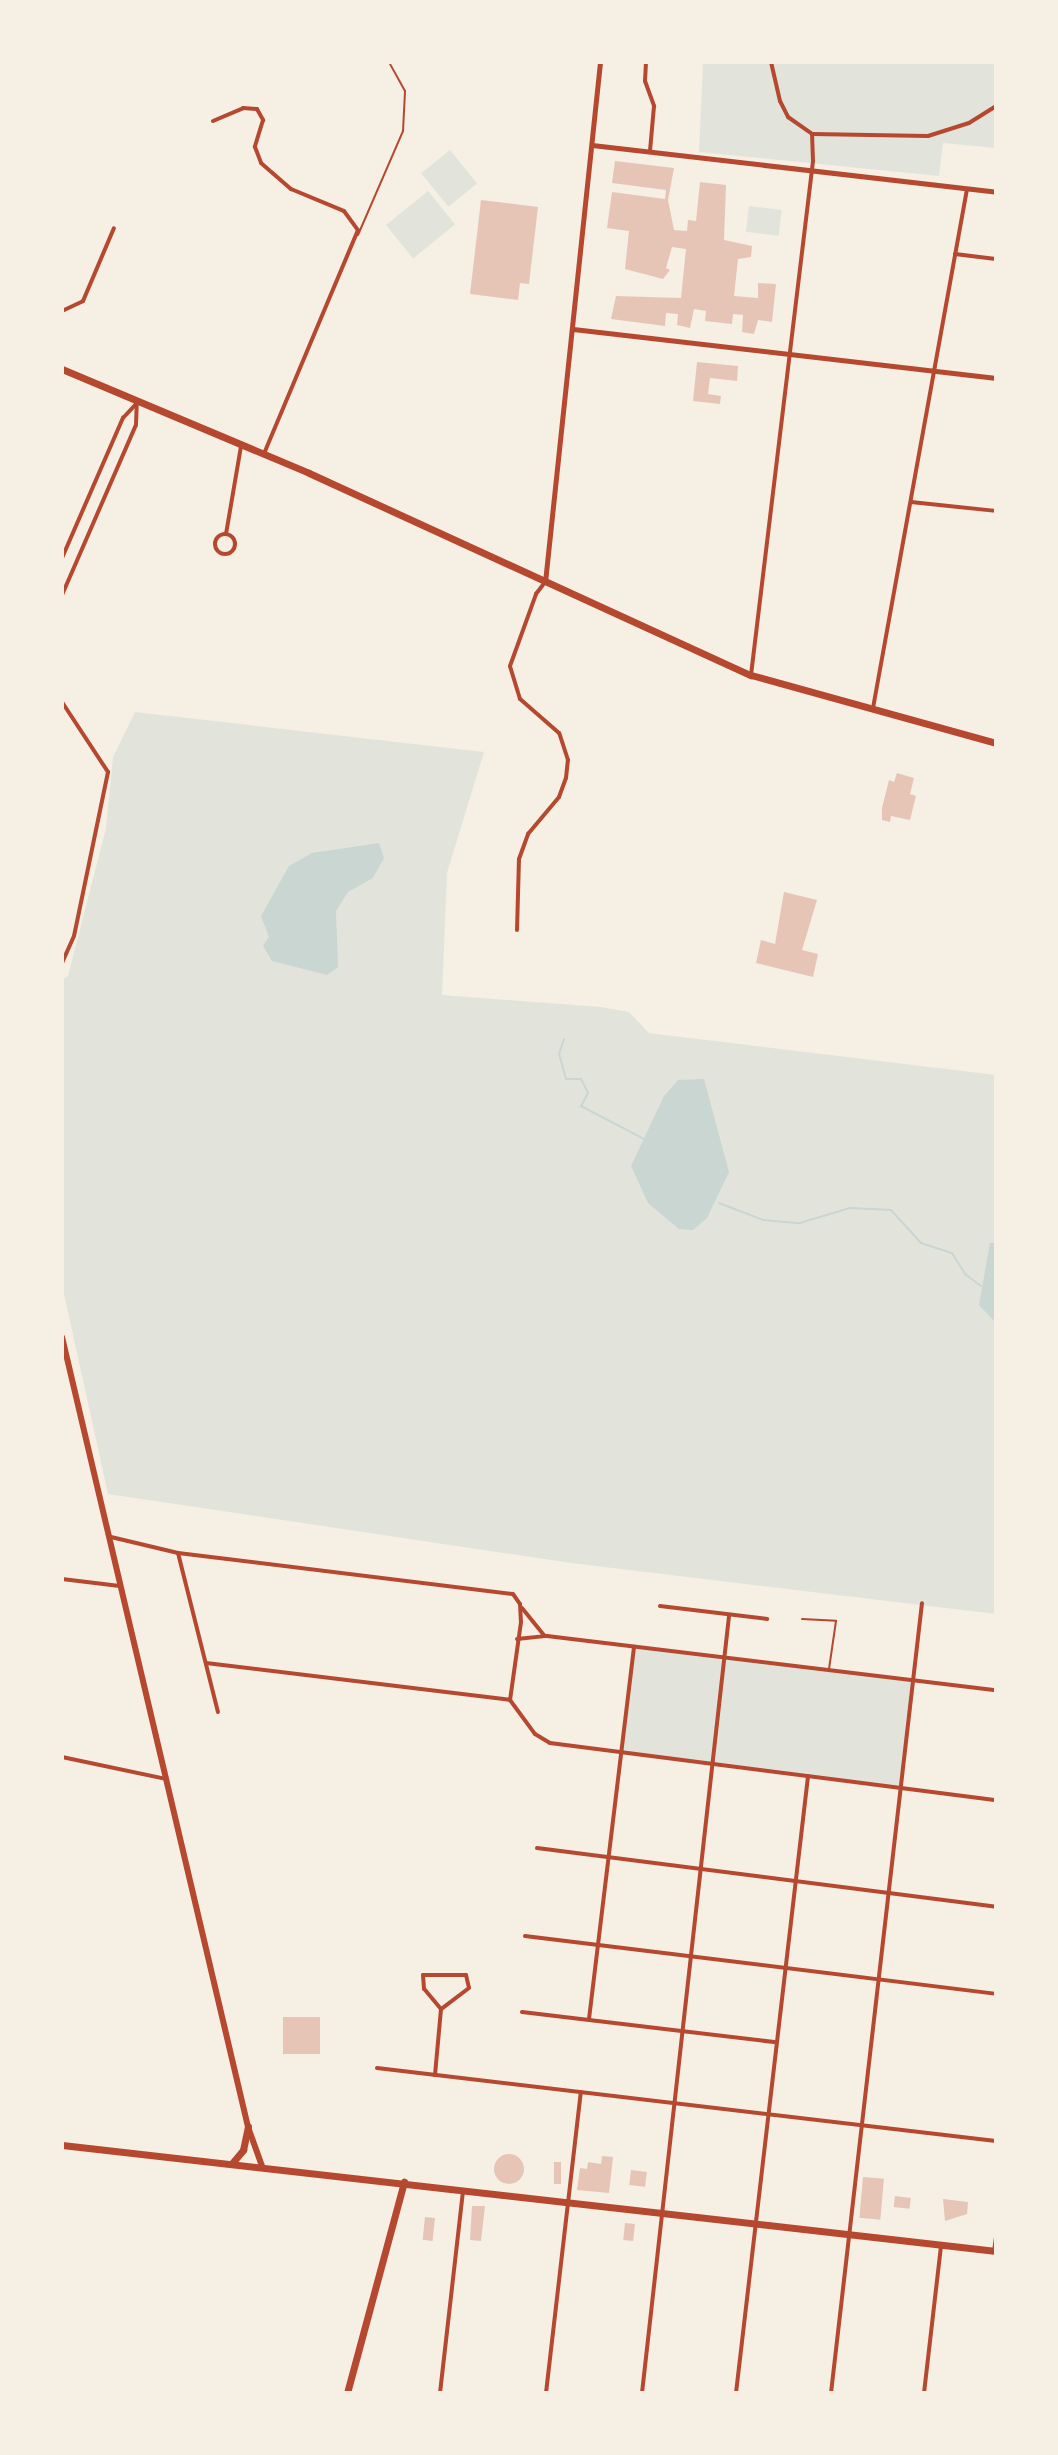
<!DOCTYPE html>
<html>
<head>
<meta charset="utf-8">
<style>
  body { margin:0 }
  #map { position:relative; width:1058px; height:2455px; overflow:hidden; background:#f6efe4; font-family:Roboto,sans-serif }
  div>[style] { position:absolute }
  .green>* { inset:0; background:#e2e4dc; transform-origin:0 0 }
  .water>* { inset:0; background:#c9d6d2 }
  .stream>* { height:2px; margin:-1px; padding:0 1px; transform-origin:1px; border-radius:1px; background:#c9d6d2 }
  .building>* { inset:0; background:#e6c5b7; transform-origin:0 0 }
  .round { border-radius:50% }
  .service>* { height:2px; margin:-1px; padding:0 1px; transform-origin:1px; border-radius:1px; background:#b5482f }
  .minor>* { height:4px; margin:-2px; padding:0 2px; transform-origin:2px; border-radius:2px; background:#b5482f }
  .minor>.ring { margin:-2px; padding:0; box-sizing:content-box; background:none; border:4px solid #b5482f; border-radius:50% }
  .tertiary>* { height:5px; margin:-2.5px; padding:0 2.5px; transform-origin:2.5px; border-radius:2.5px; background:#b5482f }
  .secondary>* { height:6px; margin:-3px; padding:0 3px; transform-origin:3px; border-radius:3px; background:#b5482f }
  .primary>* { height:7px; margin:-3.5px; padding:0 3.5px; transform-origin:3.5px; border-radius:3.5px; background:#b5482f }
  span { translate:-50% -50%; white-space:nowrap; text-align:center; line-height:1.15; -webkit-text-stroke:8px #f6efe4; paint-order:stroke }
  .frame { position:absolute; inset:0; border:64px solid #f6efe4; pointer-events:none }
</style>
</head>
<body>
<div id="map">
  <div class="green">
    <div style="clip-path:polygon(703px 62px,996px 62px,996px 148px,943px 143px,939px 176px,699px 152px)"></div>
    <div style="left:450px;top:150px;width:43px;height:37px;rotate:51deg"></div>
    <div style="left:428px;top:191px;width:43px;height:54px;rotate:51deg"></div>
    <div style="left:749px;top:206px;width:33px;height:26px;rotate:7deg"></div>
    <div style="clip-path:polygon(135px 712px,484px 752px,447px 873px,442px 995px,601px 1007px,629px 1012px,649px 1033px,996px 1075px,996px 1614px,571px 1563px,108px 1494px,62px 1285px,62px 980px,68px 976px,106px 828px,113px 757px)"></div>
    <div style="left:634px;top:1647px;width:282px;height:108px;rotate:7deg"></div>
  </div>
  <div class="water">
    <div style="clip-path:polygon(379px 843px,384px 858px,373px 878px,348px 892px,336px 911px,338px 967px,327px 975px,272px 961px,263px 946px,269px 937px,261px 916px,289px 866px,312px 853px)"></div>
    <div style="clip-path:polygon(704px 1079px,729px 1172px,707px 1218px,693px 1230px,679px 1229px,648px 1203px,631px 1166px,664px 1096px,678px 1080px)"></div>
    <div style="clip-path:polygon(990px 1243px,996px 1243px,996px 1323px,979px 1305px)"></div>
  </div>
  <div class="stream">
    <div style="left:564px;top:1039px;width:16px;rotate:108deg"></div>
    <div style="left:559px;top:1054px;width:26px;rotate:74deg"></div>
    <div style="left:566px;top:1079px;width:15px"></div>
    <div style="left:581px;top:1079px;width:16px;rotate:63deg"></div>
    <div style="left:588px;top:1093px;width:15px;rotate:118deg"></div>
    <div style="left:581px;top:1106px;width:73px;rotate:27.6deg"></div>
    <div style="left:719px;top:1203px;width:47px;rotate:21.1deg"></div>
    <div style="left:763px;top:1220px;width:37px;rotate:5deg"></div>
    <div style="left:800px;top:1223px;width:52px;rotate:-16.7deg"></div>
    <div style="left:850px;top:1208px;width:41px;rotate:2.8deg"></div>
    <div style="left:891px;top:1210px;width:45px;rotate:47.7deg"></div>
    <div style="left:921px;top:1243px;width:33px;rotate:18deg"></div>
    <div style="left:952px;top:1253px;width:25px;rotate:58deg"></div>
    <div style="left:965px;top:1274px;width:20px;rotate:37deg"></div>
  </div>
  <div class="building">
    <div style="clip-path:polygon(615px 161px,674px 168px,668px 200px,674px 230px,687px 231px,688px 220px,696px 221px,700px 182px,726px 185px,724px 240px,752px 246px,751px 257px,738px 259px,734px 296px,758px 298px,758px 283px,776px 284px,772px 322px,758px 320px,754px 334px,742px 332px,743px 315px,733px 314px,732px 324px,705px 321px,706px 311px,694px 309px,690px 328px,677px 325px,678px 314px,666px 313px,665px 326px,611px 319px,616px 296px,681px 298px,686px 249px,672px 247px,666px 268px,670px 270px,663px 279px,625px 269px,629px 231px,607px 228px,612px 192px,665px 199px,666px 190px,612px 183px)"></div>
    <div style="clip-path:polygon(481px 200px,538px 207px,529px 284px,520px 283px,518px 300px,470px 294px)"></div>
    <div style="clip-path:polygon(697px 362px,738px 366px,737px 381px,710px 378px,708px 394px,721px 396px,720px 404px,693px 401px)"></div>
    <div style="clip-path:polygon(897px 773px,914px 778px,910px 794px,916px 796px,910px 820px,891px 816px,890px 822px,882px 820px,882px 808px,889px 780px,894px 782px)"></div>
    <div style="clip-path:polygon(784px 892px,817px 900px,802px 950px,818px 954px,813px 977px,756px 963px,761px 940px,775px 944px)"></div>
    <div style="left:320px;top:2017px;width:37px;height:37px;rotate:90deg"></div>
    <div class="round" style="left:494px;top:2154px;width:30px;height:30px"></div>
    <div style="clip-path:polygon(602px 2156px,613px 2157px,609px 2193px,577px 2190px,580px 2168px,587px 2169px,588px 2162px,601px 2164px)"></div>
    <div style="left:554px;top:2162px;width:7px;height:22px"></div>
    <div style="left:631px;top:2170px;width:16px;height:15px;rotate:7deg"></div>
    <div style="left:863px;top:2177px;width:21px;height:41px;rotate:5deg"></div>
    <div style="left:895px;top:2196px;width:16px;height:11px;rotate:7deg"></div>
    <div style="clip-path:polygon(943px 2199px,968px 2202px,967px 2214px,945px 2221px)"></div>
    <div style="clip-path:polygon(472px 2206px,485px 2206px,481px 2241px,470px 2240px)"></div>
    <div style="left:425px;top:2217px;width:10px;height:23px;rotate:6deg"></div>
    <div style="left:625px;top:2223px;width:10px;height:17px;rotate:6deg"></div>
  </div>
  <div class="service">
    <div style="left:358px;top:235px;width:113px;rotate:-66.6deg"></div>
    <div style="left:403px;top:131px;width:40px;rotate:-87.1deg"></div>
    <div style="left:405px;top:91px;width:33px;rotate:-119deg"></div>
    <div style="left:802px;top:1619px;width:34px;rotate:3deg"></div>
    <div style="left:836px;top:1621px;width:49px;rotate:98.3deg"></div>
  </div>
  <div class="minor">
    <div style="left:646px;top:62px;width:19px;rotate:93deg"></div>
    <div style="left:645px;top:81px;width:27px;rotate:70deg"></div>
    <div style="left:654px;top:106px;width:45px;rotate:95.1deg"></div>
    <div style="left:771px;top:62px;width:40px;rotate:77deg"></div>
    <div style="left:780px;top:101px;width:18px;rotate:63deg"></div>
    <div style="left:788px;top:117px;width:29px;rotate:35deg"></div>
    <div style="left:812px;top:134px;width:116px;rotate:1deg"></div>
    <div style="left:928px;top:136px;width:43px;rotate:-17.6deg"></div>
    <div style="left:969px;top:123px;width:32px;rotate:-32deg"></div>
    <div style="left:213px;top:121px;width:33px;rotate:-23deg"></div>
    <div style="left:243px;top:108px;width:14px;rotate:4deg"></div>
    <div style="left:257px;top:109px;width:13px;rotate:61deg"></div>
    <div style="left:263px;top:120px;width:28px;rotate:107deg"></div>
    <div style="left:255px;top:147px;width:17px;rotate:69deg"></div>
    <div style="left:261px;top:163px;width:40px;rotate:41deg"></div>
    <div style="left:291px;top:189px;width:57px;rotate:22.5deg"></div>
    <div style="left:344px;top:211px;width:24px;rotate:54deg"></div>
    <div style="left:358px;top:230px;width:243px;rotate:112.8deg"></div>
    <div style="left:955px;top:254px;width:41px;rotate:7deg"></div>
    <div style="left:62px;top:311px;width:23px;rotate:-25deg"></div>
    <div style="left:83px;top:301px;width:79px;rotate:-67deg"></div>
    <div style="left:911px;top:502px;width:85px;rotate:6deg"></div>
    <div style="left:226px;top:534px;width:89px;rotate:-80.3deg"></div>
    <div class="ring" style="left:215px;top:534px;width:16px;height:16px"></div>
    <div style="left:62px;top:558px;width:153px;rotate:-66.5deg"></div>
    <div style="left:123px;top:418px;width:19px;rotate:-47deg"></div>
    <div style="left:62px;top:595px;width:185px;rotate:-66.5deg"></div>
    <div style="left:136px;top:425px;width:23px;rotate:-88deg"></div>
    <div style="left:751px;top:675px;width:518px;rotate:-83.12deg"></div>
    <div style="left:813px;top:161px;width:27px;rotate:-92deg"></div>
    <div style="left:62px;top:702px;width:84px;rotate:56.7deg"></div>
    <div style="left:108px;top:772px;width:167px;rotate:101.7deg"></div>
    <div style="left:74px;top:936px;width:30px;rotate:114deg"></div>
    <div style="left:873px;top:708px;width:527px;rotate:-79.73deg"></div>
    <div style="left:517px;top:930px;width:71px;rotate:-88.4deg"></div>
    <div style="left:519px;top:859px;width:27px;rotate:-70deg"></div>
    <div style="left:528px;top:834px;width:48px;rotate:-50deg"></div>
    <div style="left:559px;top:797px;width:20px;rotate:-70deg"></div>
    <div style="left:566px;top:778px;width:18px;rotate:-84deg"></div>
    <div style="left:568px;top:760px;width:28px;rotate:-108deg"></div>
    <div style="left:559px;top:733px;width:52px;rotate:-138.9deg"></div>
    <div style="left:520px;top:699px;width:34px;rotate:-107deg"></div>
    <div style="left:510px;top:666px;width:77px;rotate:-70.1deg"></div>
    <div style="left:536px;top:594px;width:15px;rotate:-53deg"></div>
    <div style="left:111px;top:1537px;width:69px;rotate:13.4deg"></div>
    <div style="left:178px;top:1553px;width:337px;rotate:7deg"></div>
    <div style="left:513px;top:1594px;width:12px;rotate:55deg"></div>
    <div style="left:520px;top:1604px;width:18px;rotate:87deg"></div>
    <div style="left:521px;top:1622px;width:79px;rotate:98deg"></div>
    <div style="left:178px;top:1553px;width:164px;rotate:75.9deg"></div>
    <div style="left:62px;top:1579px;width:58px;rotate:6.9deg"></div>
    <div style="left:660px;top:1606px;width:108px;rotate:6.9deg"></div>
    <div style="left:522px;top:1608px;width:35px;rotate:51deg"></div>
    <div style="left:517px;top:1639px;width:30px;rotate:-6deg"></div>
    <div style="left:547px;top:1636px;width:452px;rotate:6.9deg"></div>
    <div style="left:206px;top:1663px;width:306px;rotate:6.9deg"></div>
    <div style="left:510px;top:1700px;width:42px;rotate:53.7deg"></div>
    <div style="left:535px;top:1734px;width:17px;rotate:31deg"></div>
    <div style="left:550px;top:1743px;width:450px;rotate:7.3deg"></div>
    <div style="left:62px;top:1757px;width:106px;rotate:11.9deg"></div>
    <div style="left:537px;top:1848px;width:463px;rotate:7.3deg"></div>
    <div style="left:525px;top:1936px;width:475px;rotate:7deg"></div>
    <div style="left:522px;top:2012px;width:254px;rotate:6.8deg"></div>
    <div style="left:589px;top:2019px;width:375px;rotate:-83.1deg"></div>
    <div style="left:377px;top:2068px;width:623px;rotate:6.73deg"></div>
    <div style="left:435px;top:2075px;width:66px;rotate:-84.8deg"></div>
    <div style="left:441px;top:2009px;width:26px;rotate:-130deg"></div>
    <div style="left:424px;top:1989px;width:14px;rotate:-94deg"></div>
    <div style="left:423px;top:1975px;width:43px"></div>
    <div style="left:466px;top:1975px;width:13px;rotate:77deg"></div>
    <div style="left:469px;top:1988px;width:35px;rotate:143deg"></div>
    <div style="left:440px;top:2393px;width:203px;rotate:-83.5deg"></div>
    <div style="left:546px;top:2393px;width:303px;rotate:-83.4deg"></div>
    <div style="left:642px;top:2393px;width:782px;rotate:-83.61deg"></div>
    <div style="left:736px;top:2393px;width:621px;rotate:-83.34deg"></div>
    <div style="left:831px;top:2393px;width:795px;rotate:-83.43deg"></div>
    <div style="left:924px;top:2393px;width:148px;rotate:-83.4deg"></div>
  </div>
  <div class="tertiary">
    <div style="left:592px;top:145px;width:407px;rotate:6.6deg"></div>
    <div style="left:573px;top:329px;width:426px;rotate:6.6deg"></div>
    <div style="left:545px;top:582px;width:523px;rotate:-83.96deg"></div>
    <div style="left:994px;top:2251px;width:15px;rotate:-82deg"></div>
  </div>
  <div class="secondary">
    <div style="left:62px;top:1337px;width:812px;rotate:76.75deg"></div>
    <div style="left:248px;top:2127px;width:41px;rotate:70.3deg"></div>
  </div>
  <div class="primary">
    <div style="left:62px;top:369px;width:268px;rotate:22.8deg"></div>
    <div style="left:309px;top:473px;width:486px;rotate:24.6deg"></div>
    <div style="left:751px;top:675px;width:254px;rotate:15.5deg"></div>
    <div style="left:62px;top:2145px;width:940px;rotate:6.47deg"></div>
    <div style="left:233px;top:2162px;width:16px;rotate:-50deg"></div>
    <div style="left:243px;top:2150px;width:24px;rotate:-78deg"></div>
    <div style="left:347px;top:2393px;width:219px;rotate:-74.9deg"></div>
  </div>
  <div class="frame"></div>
</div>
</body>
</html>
